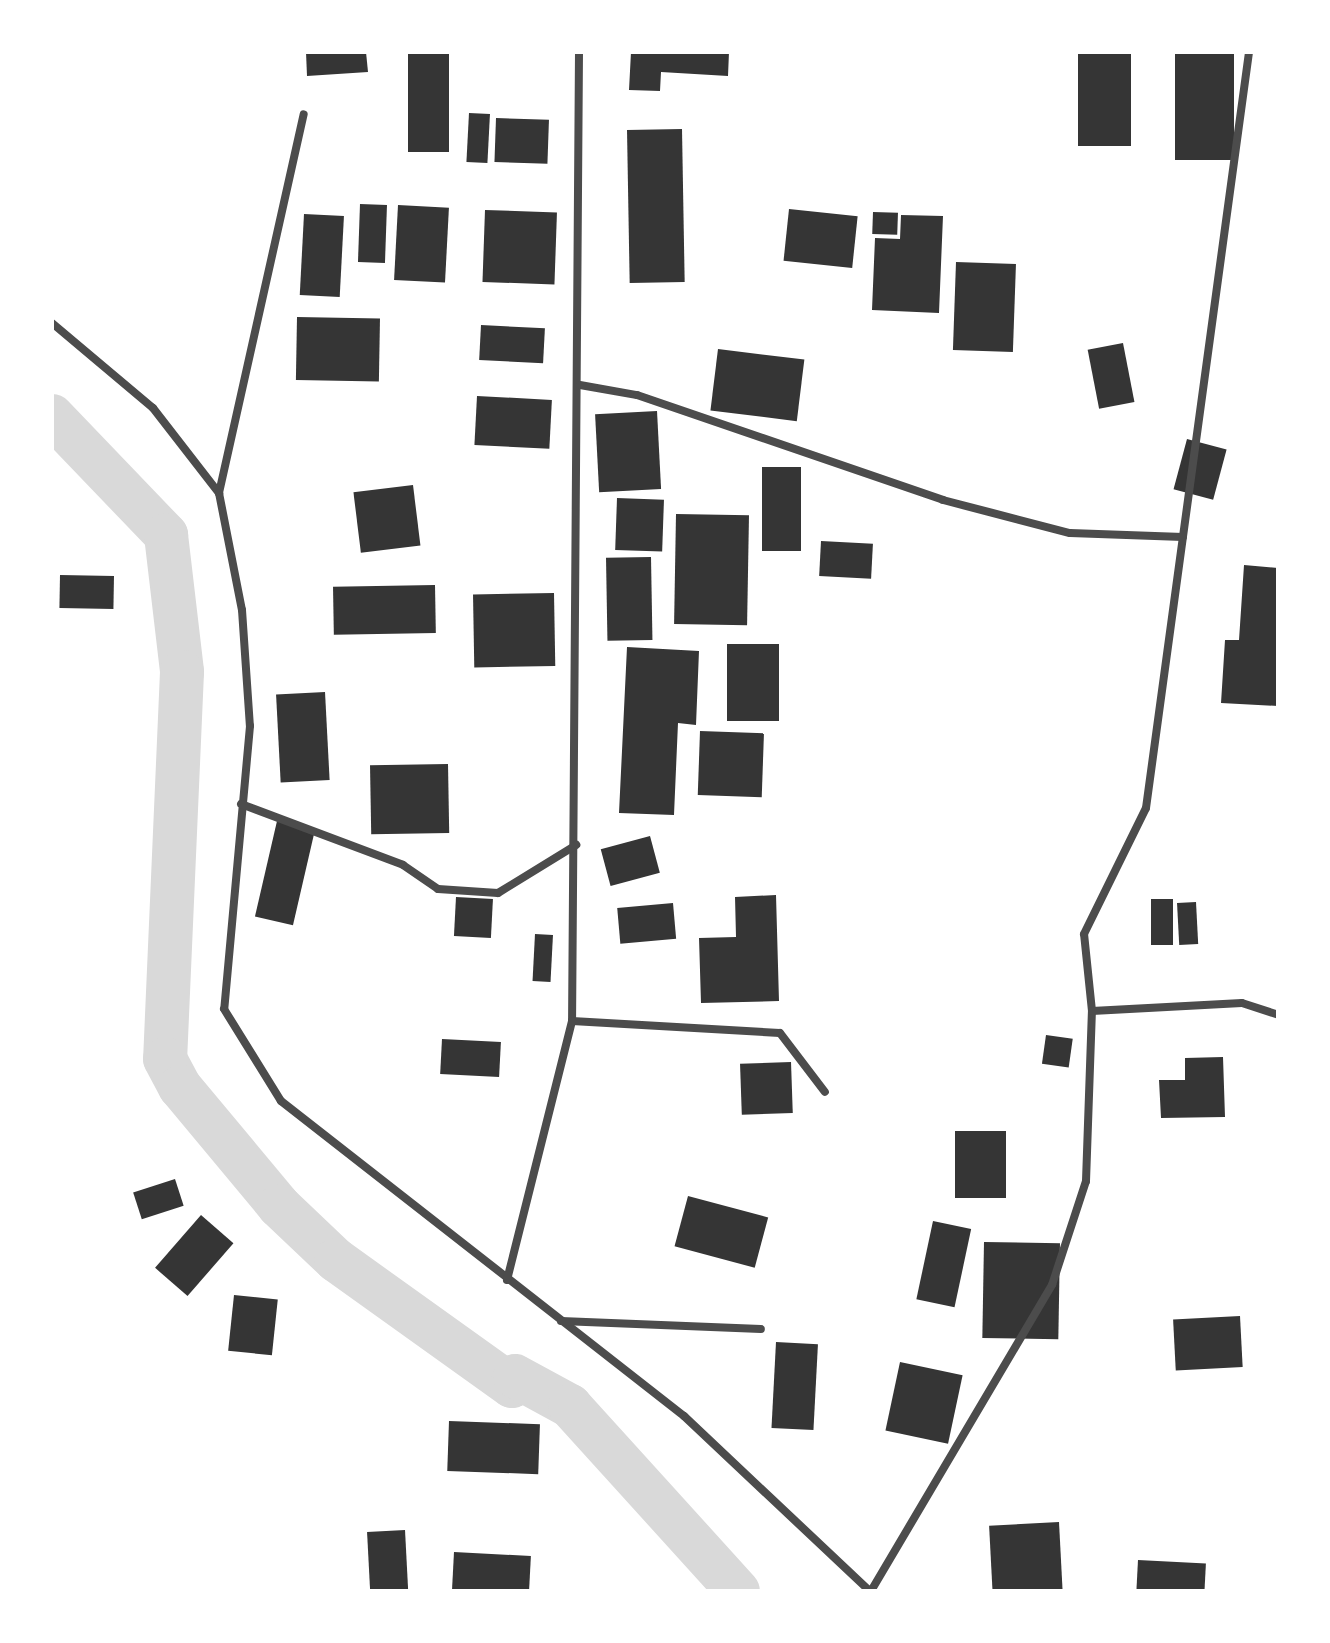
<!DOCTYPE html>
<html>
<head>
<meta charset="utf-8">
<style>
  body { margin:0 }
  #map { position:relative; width:1330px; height:1643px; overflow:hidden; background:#fff; font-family:"Roboto Serif",serif }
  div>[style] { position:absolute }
  .canal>* { height:44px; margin:-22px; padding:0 22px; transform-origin:22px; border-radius:22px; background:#d9d9d9 }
  .building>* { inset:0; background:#353535; transform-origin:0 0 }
  .minor>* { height:8px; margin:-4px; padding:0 4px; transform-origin:4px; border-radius:4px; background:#4c4c4c }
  span { translate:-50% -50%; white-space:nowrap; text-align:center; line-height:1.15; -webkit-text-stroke:8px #fff; paint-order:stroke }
  .frame { position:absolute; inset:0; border:54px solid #fff; pointer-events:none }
</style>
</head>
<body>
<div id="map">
  <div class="canal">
    <div style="left:52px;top:416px;width:165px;rotate:46.2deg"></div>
    <div style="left:166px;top:535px;width:138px;rotate:83.3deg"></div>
    <div style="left:182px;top:672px;width:387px;rotate:92.5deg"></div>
    <div style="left:165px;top:1059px;width:32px;rotate:62deg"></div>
    <div style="left:180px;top:1087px;width:155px;rotate:50.2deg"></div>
    <div style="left:279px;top:1206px;width:79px;rotate:43.5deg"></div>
    <div style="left:336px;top:1260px;width:216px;rotate:35.6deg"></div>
    <div style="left:512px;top:1386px;width:10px;rotate:-73deg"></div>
    <div style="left:515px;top:1376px;width:63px;rotate:28.6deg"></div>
    <div style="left:570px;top:1406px;width:250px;rotate:47.8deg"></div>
  </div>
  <div class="building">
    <div style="clip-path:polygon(306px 52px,366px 52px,368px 72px,307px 76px)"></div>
    <div style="left:408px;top:52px;width:41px;height:100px"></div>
    <div style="clip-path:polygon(631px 52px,729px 52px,728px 76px,661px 72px,660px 91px,629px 90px)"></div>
    <div style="left:1078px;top:52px;width:53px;height:94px"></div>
    <div style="left:1175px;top:52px;width:59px;height:108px"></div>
    <div style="left:469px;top:113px;width:21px;height:49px;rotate:3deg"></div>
    <div style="left:496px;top:118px;width:53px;height:44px;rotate:2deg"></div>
    <div style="left:682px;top:129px;width:153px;height:55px;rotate:89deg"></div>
    <div style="left:360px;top:204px;width:27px;height:58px;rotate:2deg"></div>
    <div style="left:398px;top:205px;width:51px;height:75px;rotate:3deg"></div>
    <div style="left:789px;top:209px;width:69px;height:52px;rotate:6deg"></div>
    <div style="left:485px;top:210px;width:72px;height:72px;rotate:2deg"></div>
    <div style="left:873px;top:212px;width:25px;height:22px;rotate:2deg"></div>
    <div style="left:304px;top:214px;width:40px;height:81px;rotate:3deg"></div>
    <div style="clip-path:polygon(901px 215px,943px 216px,939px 313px,872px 310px,875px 238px,900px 239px)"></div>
    <div style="left:956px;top:262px;width:60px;height:88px;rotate:2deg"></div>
    <div style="left:297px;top:317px;width:83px;height:63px;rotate:1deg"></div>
    <div style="left:481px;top:325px;width:64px;height:35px;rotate:3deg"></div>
    <div style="left:1123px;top:343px;width:60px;height:36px;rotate:79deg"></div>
    <div style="left:718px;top:349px;width:87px;height:62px;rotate:7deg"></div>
    <div style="left:477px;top:396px;width:75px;height:49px;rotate:3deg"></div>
    <div style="left:657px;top:411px;width:78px;height:62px;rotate:87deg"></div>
    <div style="left:1187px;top:439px;width:41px;height:52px;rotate:15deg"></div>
    <div style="left:762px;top:467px;width:39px;height:84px"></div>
    <div style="left:413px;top:485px;width:61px;height:60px;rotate:83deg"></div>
    <div style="left:617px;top:498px;width:47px;height:52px;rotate:2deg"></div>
    <div style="left:676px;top:514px;width:73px;height:110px;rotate:1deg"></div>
    <div style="left:821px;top:541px;width:52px;height:35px;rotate:3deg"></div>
    <div style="left:651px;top:557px;width:83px;height:45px;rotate:89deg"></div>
    <div style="clip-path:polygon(1244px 565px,1278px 568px,1278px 706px,1221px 703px,1225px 640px,1239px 640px)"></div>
    <div style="left:60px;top:575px;width:54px;height:33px;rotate:1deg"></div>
    <div style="left:435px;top:585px;width:48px;height:102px;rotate:89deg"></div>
    <div style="left:554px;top:593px;width:73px;height:81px;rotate:89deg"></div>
    <div style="left:727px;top:644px;width:52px;height:77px"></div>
    <div style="clip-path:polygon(627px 647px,699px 651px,696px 725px,678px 723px,674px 815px,619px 813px)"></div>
    <div style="left:325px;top:692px;width:88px;height:49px;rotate:87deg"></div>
    <div style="left:700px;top:731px;width:64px;height:64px;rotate:2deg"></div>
    <div style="left:448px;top:764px;width:69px;height:78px;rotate:89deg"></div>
    <div style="left:277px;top:821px;width:39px;height:98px;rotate:13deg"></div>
    <div style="left:650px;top:836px;width:38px;height:51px;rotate:75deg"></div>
    <div style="clip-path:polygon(776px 895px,779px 1001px,701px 1003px,699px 938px,736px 937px,735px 897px)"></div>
    <div style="left:456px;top:897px;width:37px;height:39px;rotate:3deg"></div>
    <div style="left:1151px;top:899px;width:22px;height:46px"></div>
    <div style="left:1196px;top:902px;width:42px;height:19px;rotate:87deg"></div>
    <div style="left:673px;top:903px;width:36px;height:56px;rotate:85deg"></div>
    <div style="left:535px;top:934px;width:18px;height:47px;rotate:3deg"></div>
    <div style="left:1046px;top:1035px;width:27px;height:29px;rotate:8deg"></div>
    <div style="left:442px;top:1039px;width:59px;height:35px;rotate:3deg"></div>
    <div style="clip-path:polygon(1223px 1057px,1225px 1117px,1161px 1118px,1159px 1080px,1185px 1080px,1185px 1058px)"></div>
    <div style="left:791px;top:1062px;width:51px;height:51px;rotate:88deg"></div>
    <div style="left:955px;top:1131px;width:51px;height:67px"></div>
    <div style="left:175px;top:1179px;width:28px;height:44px;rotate:72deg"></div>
    <div style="left:688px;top:1196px;width:83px;height:52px;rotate:15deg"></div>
    <div style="left:201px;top:1215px;width:43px;height:70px;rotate:41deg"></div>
    <div style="left:933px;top:1221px;width:39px;height:80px;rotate:12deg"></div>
    <div style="left:984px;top:1242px;width:76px;height:96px;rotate:1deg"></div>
    <div style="left:234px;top:1295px;width:44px;height:56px;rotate:6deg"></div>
    <div style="left:1240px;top:1316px;width:51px;height:67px;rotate:87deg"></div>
    <div style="left:776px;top:1342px;width:42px;height:86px;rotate:3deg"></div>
    <div style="left:900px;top:1362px;width:64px;height:70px;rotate:12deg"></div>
    <div style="left:449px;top:1421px;width:91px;height:50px;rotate:2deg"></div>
    <div style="left:1059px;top:1522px;width:69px;height:70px;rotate:87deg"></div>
    <div style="left:405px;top:1530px;width:61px;height:38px;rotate:87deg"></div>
    <div style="left:454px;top:1552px;width:77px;height:39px;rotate:3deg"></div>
    <div style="left:1138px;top:1560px;width:68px;height:31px;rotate:3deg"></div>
  </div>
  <div class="minor">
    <div style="left:579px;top:52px;width:969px;rotate:90.41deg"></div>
    <div style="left:572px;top:1021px;width:208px;rotate:3.3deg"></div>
    <div style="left:780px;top:1033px;width:74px;rotate:52.7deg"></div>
    <div style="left:52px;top:323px;width:132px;rotate:40.1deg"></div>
    <div style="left:153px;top:408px;width:108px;rotate:52.2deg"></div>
    <div style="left:219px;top:493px;width:119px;rotate:78.9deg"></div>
    <div style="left:242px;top:610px;width:116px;rotate:86.1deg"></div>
    <div style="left:250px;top:726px;width:284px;rotate:95.2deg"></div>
    <div style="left:224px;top:1009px;width:108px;rotate:58.2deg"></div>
    <div style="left:281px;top:1101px;width:512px;rotate:38.01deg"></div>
    <div style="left:684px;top:1416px;width:255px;rotate:43.3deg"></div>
    <div style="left:580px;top:385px;width:58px;rotate:10deg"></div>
    <div style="left:637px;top:395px;width:324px;rotate:18.9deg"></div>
    <div style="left:943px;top:500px;width:131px;rotate:14.6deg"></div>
    <div style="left:1070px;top:533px;width:113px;rotate:2deg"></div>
    <div style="left:219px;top:493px;width:388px;rotate:-77.4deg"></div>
    <div style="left:241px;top:804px;width:173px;rotate:20.6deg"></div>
    <div style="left:403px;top:865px;width:42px;rotate:34.4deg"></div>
    <div style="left:438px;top:889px;width:60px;rotate:3.8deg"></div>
    <div style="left:498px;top:893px;width:92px;rotate:-31.6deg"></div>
    <div style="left:1092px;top:1011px;width:77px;rotate:-95.9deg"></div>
    <div style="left:1084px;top:934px;width:140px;rotate:-63.8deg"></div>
    <div style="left:1146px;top:808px;width:763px;rotate:-82.24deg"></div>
    <div style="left:507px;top:1280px;width:267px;rotate:-75.9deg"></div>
    <div style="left:561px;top:1321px;width:200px;rotate:2.3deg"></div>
    <div style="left:871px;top:1591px;width:356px;rotate:-59.4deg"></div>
    <div style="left:1052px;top:1285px;width:109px;rotate:-71.9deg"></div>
    <div style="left:1086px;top:1181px;width:170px;rotate:-88deg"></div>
    <div style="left:1092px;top:1011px;width:150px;rotate:-3.1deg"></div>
    <div style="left:1242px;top:1003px;width:38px;rotate:18deg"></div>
  </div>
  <div class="frame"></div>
</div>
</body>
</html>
